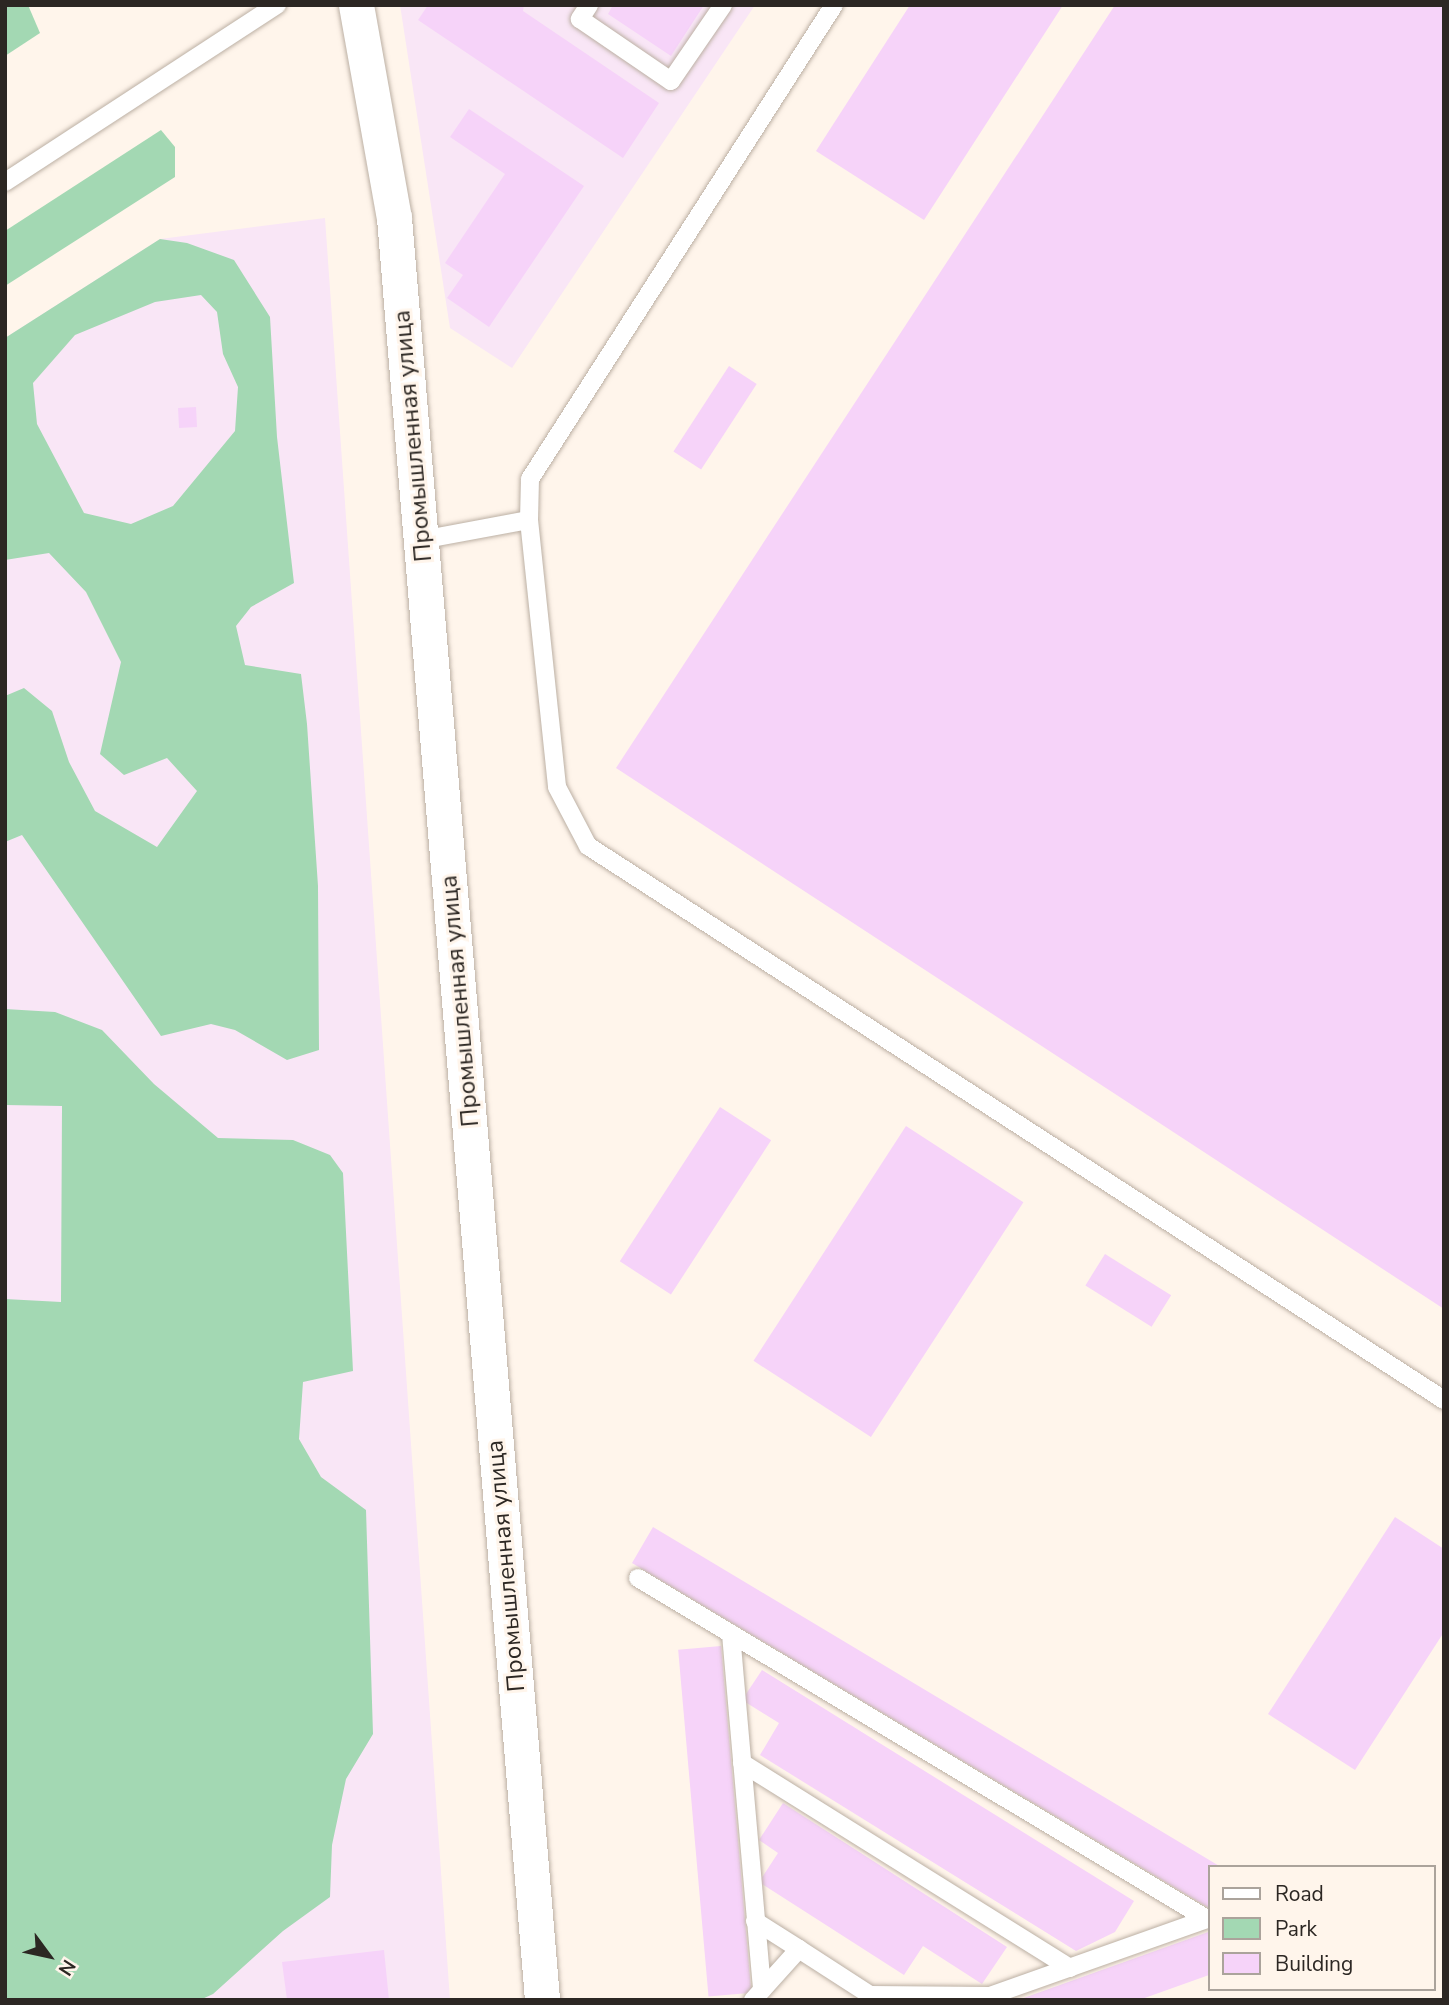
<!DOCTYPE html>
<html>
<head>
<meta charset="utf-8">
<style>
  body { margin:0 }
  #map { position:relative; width:1449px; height:2005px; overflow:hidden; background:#fff5eb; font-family:"Nunito Sans",sans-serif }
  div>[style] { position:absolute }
  .industrial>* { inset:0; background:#f9e6f6 }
  .green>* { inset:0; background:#a3d8b3 }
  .building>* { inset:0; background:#f6d3f9; transform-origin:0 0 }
  .roads { filter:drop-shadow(0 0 2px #bcb0a4) drop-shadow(0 0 2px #bcb0a4) }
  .lane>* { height:18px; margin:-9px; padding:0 9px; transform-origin:9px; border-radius:9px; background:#fff }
  .street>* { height:35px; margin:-17.5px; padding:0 17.5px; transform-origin:17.5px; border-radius:17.5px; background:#fff }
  span { translate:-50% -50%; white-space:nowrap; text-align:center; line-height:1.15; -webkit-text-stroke:6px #fff5eb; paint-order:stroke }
  .street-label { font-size:24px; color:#2c2723 }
  .frame { position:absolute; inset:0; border:7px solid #2c2723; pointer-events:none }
  .legend { position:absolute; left:1208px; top:1865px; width:228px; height:126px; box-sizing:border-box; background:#fff5eb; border:2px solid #aba39b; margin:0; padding:9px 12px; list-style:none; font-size:21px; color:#2c2723 }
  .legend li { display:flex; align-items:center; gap:14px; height:35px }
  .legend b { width:35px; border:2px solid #aba39b }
  .north { position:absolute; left:14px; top:1921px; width:70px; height:70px; -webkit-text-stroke:5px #fff5eb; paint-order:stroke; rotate:123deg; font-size:19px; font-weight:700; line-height:28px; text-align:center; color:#2c2723 }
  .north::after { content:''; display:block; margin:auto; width:24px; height:32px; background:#2c2723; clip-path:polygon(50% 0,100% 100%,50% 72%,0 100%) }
</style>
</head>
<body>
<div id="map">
  <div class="industrial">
    <div style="clip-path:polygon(400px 5px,755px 5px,512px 368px,450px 328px)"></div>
    <div style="clip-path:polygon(325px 218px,450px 2000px,5px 2000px,5px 338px,160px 239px)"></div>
  </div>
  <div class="green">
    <div style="clip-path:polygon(5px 5px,28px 5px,40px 33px,5px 56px)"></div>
    <div style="clip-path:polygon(161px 130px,175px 147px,175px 177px,5px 286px,5px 231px)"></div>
    <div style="clip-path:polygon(evenodd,160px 239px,187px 243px,234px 260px,270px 317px,277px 437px,294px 583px,251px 607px,236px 626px,245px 665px,301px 674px,307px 724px,318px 886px,319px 1050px,287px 1060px,235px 1030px,211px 1024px,161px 1036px,22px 835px,5px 842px,5px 696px,24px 688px,52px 711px,69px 762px,95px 811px,157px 847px,197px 791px,167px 758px,124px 775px,100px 754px,121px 662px,86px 592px,49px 553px,5px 560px,5px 338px,160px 239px,201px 295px,217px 312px,223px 354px,238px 387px,235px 431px,173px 506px,131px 524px,84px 513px,37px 424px,33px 383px,75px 335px,155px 302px,201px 295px)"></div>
    <div style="clip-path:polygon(5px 1009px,55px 1012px,102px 1030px,154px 1084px,218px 1138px,293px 1140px,330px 1155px,343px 1173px,353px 1371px,303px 1382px,299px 1439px,321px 1477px,366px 1510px,373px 1734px,346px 1779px,332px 1845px,330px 1897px,283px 1931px,213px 1994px,200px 2000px,5px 2000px,5px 1299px,61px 1302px,62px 1106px,5px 1105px)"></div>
  </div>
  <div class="building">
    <div style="clip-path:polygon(428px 5px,524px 5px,523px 11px,659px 103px,623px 158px,418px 20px)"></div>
    <div style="clip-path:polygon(613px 5px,704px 5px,671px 56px,608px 14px)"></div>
    <div style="clip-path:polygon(910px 5px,1063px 5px,924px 220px,816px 151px)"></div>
    <div style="clip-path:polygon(1115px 5px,1444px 5px,1444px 1309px,616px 768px)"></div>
    <div style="clip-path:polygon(469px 109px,584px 186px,489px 327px,447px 298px,463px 275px,445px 263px,505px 174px,450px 137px)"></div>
    <div style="left:729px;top:366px;width:33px;height:102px;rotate:33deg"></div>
    <div style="left:196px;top:407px;width:20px;height:18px;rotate:87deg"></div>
    <div style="left:720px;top:1107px;width:61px;height:184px;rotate:33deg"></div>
    <div style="left:906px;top:1126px;width:140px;height:280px;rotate:33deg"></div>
    <div style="left:1105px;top:1254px;width:78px;height:37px;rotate:32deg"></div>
    <div style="clip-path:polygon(1395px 1517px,1444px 1549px,1444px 1632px,1355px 1770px,1268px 1714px)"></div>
    <div style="clip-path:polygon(653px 1527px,1221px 1867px,1209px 1867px,1209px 1908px,632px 1563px)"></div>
    <div style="left:721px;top:1646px;width:348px;height:43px;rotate:85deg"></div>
    <div style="clip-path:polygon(762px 1670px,1134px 1901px,1115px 1932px,1076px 1951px,760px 1755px,779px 1723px,742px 1700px)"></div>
    <div style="clip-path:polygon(783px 1803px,1007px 1947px,982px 1984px,923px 1946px,904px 1975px,759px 1882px,778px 1853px,759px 1840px)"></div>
    <div style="clip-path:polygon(1208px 1932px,1209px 1975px,1139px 2000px,1018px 2000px)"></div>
    <div style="clip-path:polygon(384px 1950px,389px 2000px,287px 2000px,282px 1962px)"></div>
  </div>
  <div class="roads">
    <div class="lane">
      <div style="left:589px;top:5px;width:17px;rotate:123deg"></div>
      <div style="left:580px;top:19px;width:110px;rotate:34.3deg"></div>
      <div style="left:671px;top:81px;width:92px;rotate:-55.6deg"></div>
      <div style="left:5px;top:182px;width:325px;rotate:-33.1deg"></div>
      <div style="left:529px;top:520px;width:268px;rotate:84deg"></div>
      <div style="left:557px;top:787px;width:67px;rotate:62.3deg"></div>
      <div style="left:588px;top:846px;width:1020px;rotate:32.91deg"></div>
      <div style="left:421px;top:540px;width:110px;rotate:-10.5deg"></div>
      <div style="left:529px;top:520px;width:41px;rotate:-88.6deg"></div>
      <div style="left:530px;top:479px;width:563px;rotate:-57.33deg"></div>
      <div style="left:638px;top:1578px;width:663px;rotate:30.93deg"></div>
      <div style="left:1207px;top:1919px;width:231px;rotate:160.5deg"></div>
      <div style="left:989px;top:1996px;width:119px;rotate:-179.5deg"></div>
      <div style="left:870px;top:1995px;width:85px;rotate:-147.1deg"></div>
      <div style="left:799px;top:1949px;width:69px;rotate:132deg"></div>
      <div style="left:731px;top:1634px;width:357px;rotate:85deg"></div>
      <div style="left:742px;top:1763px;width:387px;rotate:32deg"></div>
      <div style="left:755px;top:1921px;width:52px;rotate:32.5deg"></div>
    </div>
    <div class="street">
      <div style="left:356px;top:5px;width:216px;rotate:79.9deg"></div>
      <div style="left:394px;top:218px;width:1788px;rotate:85.25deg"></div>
    </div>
  </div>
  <div class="street-label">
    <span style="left:413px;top:436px;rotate:-95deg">Промышленная улица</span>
    <span style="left:460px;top:1001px;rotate:-95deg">Промышленная улица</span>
    <span style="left:506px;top:1566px;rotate:-95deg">Промышленная улица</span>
  </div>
  <div class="frame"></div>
  <ul class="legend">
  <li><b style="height:9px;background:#fff"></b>Road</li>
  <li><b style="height:19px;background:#a3d8b3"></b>Park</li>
  <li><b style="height:19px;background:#f6d3f9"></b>Building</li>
  </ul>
  <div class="north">N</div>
</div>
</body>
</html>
